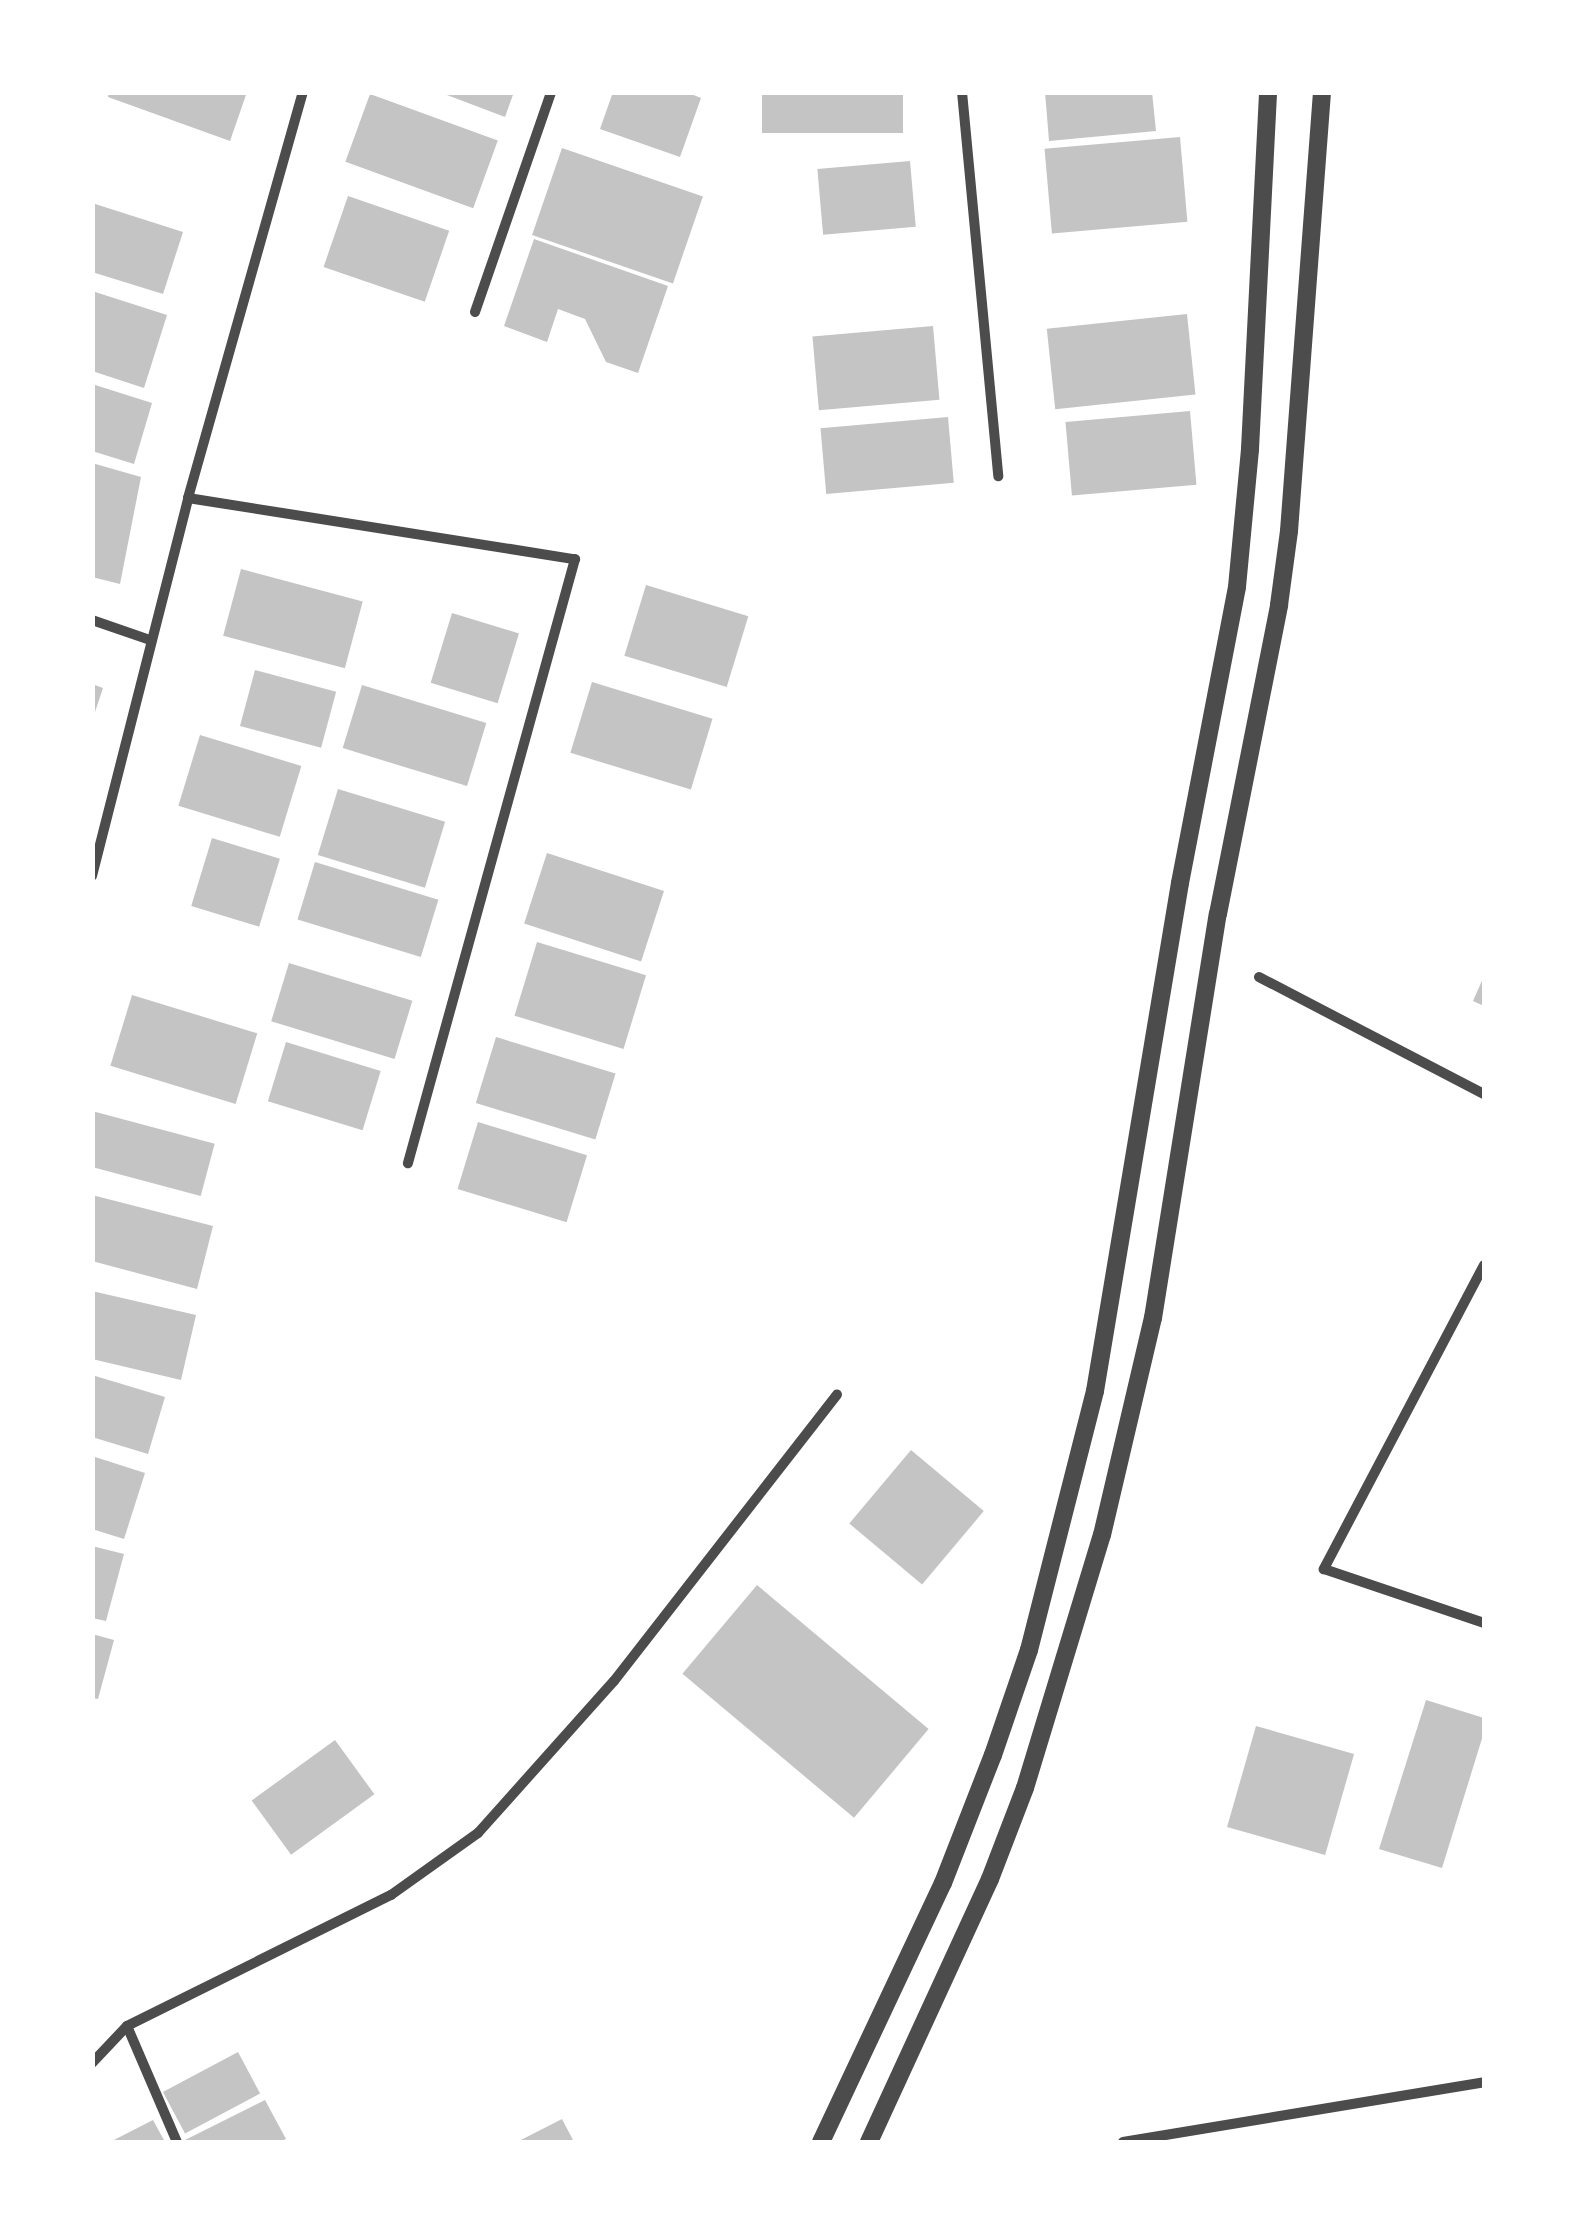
<!DOCTYPE html>
<html>
<head>
<meta charset="utf-8">
<style>
  body { margin:0 }
  #map { position:relative; width:1577px; height:2235px; overflow:hidden; background:#fff; font-family:"Work Sans",sans-serif }
  div>[style] { position:absolute }
  .building>* { inset:0; background:#c4c4c4; transform-origin:0 0 }
  .minor>* { height:10px; margin:-5px; padding:0 5px; transform-origin:5px; border-radius:5px; background:#4c4c4c }
  .tertiary>* { height:18px; margin:-9px; padding:0 9px; transform-origin:9px; border-radius:9px; background:#4c4c4c }
  span { translate:-50% -50%; white-space:nowrap; text-align:center; line-height:1.15; -webkit-text-stroke:8px #fff; paint-order:stroke }
  .frame { position:absolute; inset:0; border:95px solid #fff; pointer-events:none }
</style>
</head>
<body>
<div id="map">
  <div class="building">
    <div style="clip-path:polygon(109px 92px,247px 92px,230px 141px,108px 97px)"></div>
    <div style="clip-path:polygon(439px 92px,514px 92px,505px 117px)"></div>
    <div style="clip-path:polygon(613px 92px,686px 92px,701px 98px,680px 157px,600px 129px)"></div>
    <div style="left:762px;top:92px;width:141px;height:41px"></div>
    <div style="clip-path:polygon(1045px 92px,1152px 92px,1156px 131px,1049px 141px)"></div>
    <div style="left:370px;top:94px;width:136px;height:72px;rotate:20deg"></div>
    <div style="left:1180px;top:137px;width:85px;height:136px;rotate:85deg"></div>
    <div style="left:562px;top:148px;width:149px;height:92px;rotate:19deg"></div>
    <div style="left:910px;top:161px;width:66px;height:93px;rotate:85deg"></div>
    <div style="left:348px;top:196px;width:107px;height:75px;rotate:19deg"></div>
    <div style="clip-path:polygon(92px 203px,183px 232px,163px 294px,92px 272px)"></div>
    <div style="clip-path:polygon(534px 239px,668px 286px,638px 373px,606px 362px,585px 319px,558px 309px,547px 342px,504px 326px)"></div>
    <div style="clip-path:polygon(92px 291px,167px 315px,144px 388px,92px 371px)"></div>
    <div style="left:1187px;top:314px;width:81px;height:141px;rotate:84deg"></div>
    <div style="left:933px;top:326px;width:74px;height:121px;rotate:85deg"></div>
    <div style="clip-path:polygon(92px 384px,152px 403px,134px 464px,92px 451px)"></div>
    <div style="left:1190px;top:411px;width:74px;height:125px;rotate:85deg"></div>
    <div style="left:948px;top:417px;width:66px;height:128px;rotate:85deg"></div>
    <div style="clip-path:polygon(92px 463px,141px 477px,120px 584px,92px 577px)"></div>
    <div style="left:241px;top:569px;width:126px;height:69px;rotate:15deg"></div>
    <div style="left:646px;top:585px;width:107px;height:74px;rotate:17deg"></div>
    <div style="left:452px;top:613px;width:70px;height:73px;rotate:17deg"></div>
    <div style="left:255px;top:670px;width:84px;height:58px;rotate:15deg"></div>
    <div style="left:592px;top:682px;width:126px;height:74px;rotate:17deg"></div>
    <div style="clip-path:polygon(92px 684px,103px 688px,93px 718px,92px 718px)"></div>
    <div style="left:362px;top:685px;width:130px;height:66px;rotate:17deg"></div>
    <div style="left:200px;top:735px;width:106px;height:74px;rotate:17deg"></div>
    <div style="left:338px;top:789px;width:112px;height:69px;rotate:17deg"></div>
    <div style="left:212px;top:838px;width:71px;height:71px;rotate:17deg"></div>
    <div style="left:547px;top:853px;width:123px;height:74px;rotate:18deg"></div>
    <div style="left:315px;top:862px;width:129px;height:60px;rotate:17deg"></div>
    <div style="left:537px;top:942px;width:114px;height:77px;rotate:17deg"></div>
    <div style="left:289px;top:963px;width:129px;height:61px;rotate:17deg"></div>
    <div style="clip-path:polygon(1484px 976px,1484px 1006px,1473px 1001px)"></div>
    <div style="left:132px;top:995px;width:131px;height:74px;rotate:17deg"></div>
    <div style="left:496px;top:1037px;width:125px;height:69px;rotate:17deg"></div>
    <div style="left:286px;top:1042px;width:99px;height:62px;rotate:17deg"></div>
    <div style="left:92px;top:1111px;width:127px;height:54px;rotate:15deg"></div>
    <div style="left:478px;top:1122px;width:114px;height:70px;rotate:17deg"></div>
    <div style="clip-path:polygon(92px 1195px,213px 1226px,197px 1289px,92px 1261px)"></div>
    <div style="clip-path:polygon(92px 1291px,196px 1315px,181px 1380px,92px 1359px)"></div>
    <div style="clip-path:polygon(92px 1375px,165px 1397px,148px 1454px,92px 1437px)"></div>
    <div style="left:911px;top:1450px;width:95px;height:96px;rotate:40deg"></div>
    <div style="clip-path:polygon(92px 1456px,145px 1473px,124px 1539px,92px 1529px)"></div>
    <div style="clip-path:polygon(92px 1546px,124px 1554px,106px 1621px,92px 1618px)"></div>
    <div style="left:757px;top:1585px;width:224px;height:116px;rotate:40deg"></div>
    <div style="clip-path:polygon(92px 1634px,114px 1640px,98px 1699px,92px 1698px)"></div>
    <div style="clip-path:polygon(1426px 1700px,1484px 1718px,1484px 1732px,1442px 1868px,1379px 1849px)"></div>
    <div style="left:1256px;top:1726px;width:102px;height:105px;rotate:16deg"></div>
    <div style="left:335px;top:1740px;width:67px;height:103px;rotate:54deg"></div>
    <div style="left:238px;top:2052px;width:47px;height:85px;rotate:62deg"></div>
    <div style="clip-path:polygon(265px 2100px,286px 2139px,279px 2142px,181px 2142px)"></div>
    <div style="clip-path:polygon(562px 2119px,574px 2142px,517px 2142px)"></div>
    <div style="clip-path:polygon(153px 2120px,165px 2142px,110px 2142px)"></div>
  </div>
  <div class="minor">
    <div style="left:962px;top:92px;width:386px;rotate:84.6deg"></div>
    <div style="left:475px;top:312px;width:233px;rotate:-70.9deg"></div>
    <div style="left:188px;top:498px;width:392px;rotate:9deg"></div>
    <div style="left:575px;top:559px;width:627px;rotate:105.46deg"></div>
    <div style="left:92px;top:620px;width:61px;rotate:19deg"></div>
    <div style="left:92px;top:876px;width:390px;rotate:-75.7deg"></div>
    <div style="left:188px;top:498px;width:422px;rotate:-74.2deg"></div>
    <div style="left:1259px;top:977px;width:254px;rotate:27.5deg"></div>
    <div style="left:1484px;top:1265px;width:344px;rotate:117.8deg"></div>
    <div style="left:1324px;top:1569px;width:169px;rotate:18.6deg"></div>
    <div style="left:127px;top:2026px;width:126px;rotate:66.7deg"></div>
    <div style="left:92px;top:2063px;width:51px;rotate:-46.6deg"></div>
    <div style="left:127px;top:2026px;width:295px;rotate:-26.4deg"></div>
    <div style="left:391px;top:1895px;width:107px;rotate:-35.5deg"></div>
    <div style="left:478px;top:1833px;width:204px;rotate:-48.2deg"></div>
    <div style="left:614px;top:1681px;width:363px;rotate:-52.1deg"></div>
    <div style="left:1123px;top:2142px;width:366px;rotate:-9.4deg"></div>
  </div>
  <div class="tertiary">
    <div style="left:821px;top:2142px;width:286px;rotate:-64.8deg"></div>
    <div style="left:943px;top:1883px;width:137px;rotate:-68.7deg"></div>
    <div style="left:993px;top:1755px;width:111px;rotate:-71.1deg"></div>
    <div style="left:1029px;top:1650px;width:267px;rotate:-75.7deg"></div>
    <div style="left:1095px;top:1391px;width:515px;rotate:-80.5deg"></div>
    <div style="left:1180px;top:883px;width:301px;rotate:-79.1deg"></div>
    <div style="left:1237px;top:587px;width:139px;rotate:-84.6deg"></div>
    <div style="left:1250px;top:449px;width:357px;rotate:-87.1deg"></div>
    <div style="left:869px;top:2142px;width:289px;rotate:-65.3deg"></div>
    <div style="left:990px;top:1879px;width:97px;rotate:-69deg"></div>
    <div style="left:1025px;top:1788px;width:264px;rotate:-73.1deg"></div>
    <div style="left:1102px;top:1535px;width:223px;rotate:-76.8deg"></div>
    <div style="left:1153px;top:1318px;width:409px;rotate:-80.9deg"></div>
    <div style="left:1218px;top:914px;width:315px;rotate:-78.8deg"></div>
    <div style="left:1279px;top:605px;width:75px;rotate:-82.3deg"></div>
    <div style="left:1289px;top:531px;width:440px;rotate:-85.7deg"></div>
  </div>
  <div class="frame"></div>
</div>
</body>
</html>
